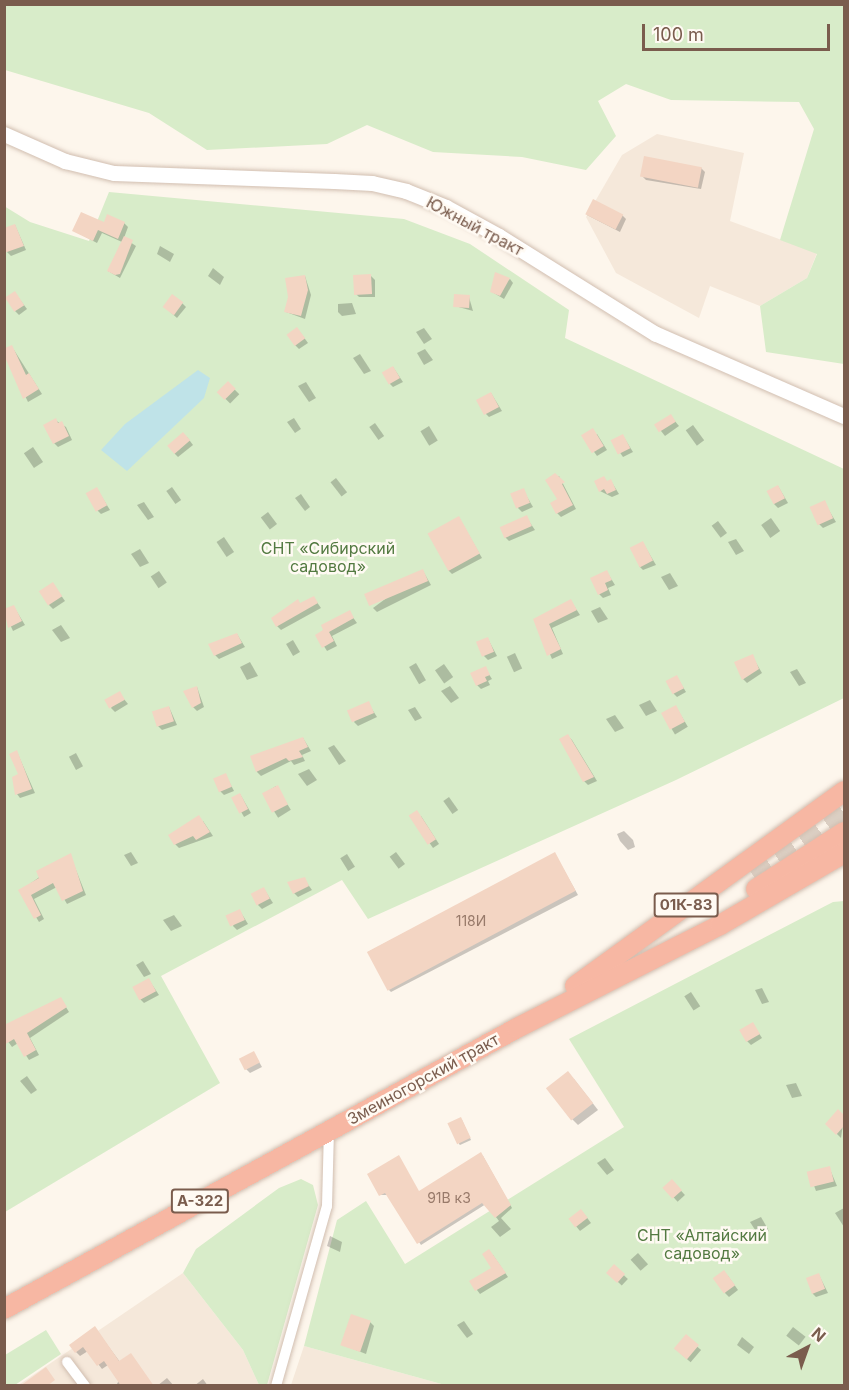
<!DOCTYPE html>
<html>
<head>
<meta charset="utf-8">
<style>
  body { margin:0 }
  #map { position:relative; width:849px; height:1390px; overflow:hidden; background:#fdf6ec; font-family:Inter,sans-serif }
  div>[style] { position:absolute }
  .residential>* { inset:0; background:#f5e8da }
  .green>* { inset:0; background:#d8ecc9 }
  .water>* { inset:0; background:#bfe3e8 }
  .shadow>* { inset:0; background:#0003; transform-origin:0 0 }
  .building>* { inset:0; background:#f3d5c3; transform-origin:0 0 }
  .highway-tunnel>* { height:20px; margin-top:-10px; transform-origin:0; background:repeating-linear-gradient(90deg,#dcd0c4 0 20px,transparent 0 30px) }
  .roads { filter:drop-shadow(0 0 2px #d1beb0) drop-shadow(0 0 2px #d1beb0) }
  .street>* { height:10px; margin:-5px; padding:0 5px; transform-origin:5px; border-radius:5px; background:#fff }
  .secondary>* { height:15px; margin:-7.5px; padding:0 7.5px; transform-origin:7.5px; border-radius:7.5px; background:#fff }
  .highway>* { height:20px; margin:-10px; padding:0 10px; transform-origin:10px; border-radius:10px; background:#f7b7a3 }
  span { translate:-50% -50%; white-space:nowrap; text-align:center; line-height:1.15; -webkit-text-stroke:5px #fffaf3; paint-order:stroke }
  .number-label { font-size:14px; color:#987a6a }
  .number-label span { -webkit-text-stroke-width:0 }
  .shield-label span { padding:2px 4px; background:#fffaf3; border:2px solid; border-radius:4px; -webkit-text-stroke-width:0 }
  .shield-label { font-size:15px; color:#7a5c4d; font-weight:700 }
  .street-label { font-size:16px; color:#7a5c4d }
  .park-label { font-size:16px; color:#537a41 }
  .frame { position:absolute; inset:0; border:6px solid #7a5c4d; pointer-events:none }
  .north { position:absolute; left:777px; top:1318px; width:60px; height:60px; -webkit-text-stroke:4px #fffaf3; paint-order:stroke; rotate:41deg; font-size:16px; font-weight:700; line-height:24px; text-align:center; color:#7a5c4d }
  .north::after { content:''; display:block; margin:auto; width:21px; height:27px; background:#7a5c4d; clip-path:polygon(50% 0,100% 100%,50% 72%,0 100%) }
  .scale { position:absolute; left:642px; top:24px; width:188px; height:27px; box-sizing:border-box; border:3px solid #7a5c4d; border-top:0; padding-left:8px; font-size:18px; line-height:21px; white-space:nowrap; color:#7a5c4d; -webkit-text-stroke:4px #fffaf3; paint-order:stroke }
</style>
</head>
<body>
<div id="map">
  <div class="residential">
    <div style="clip-path:polygon(657px 134px,744px 153px,730px 221px,817px 253px,807px 278px,760px 306px,710px 286px,699px 318px,616px 273px,586px 217px,622px 155px)"></div>
    <div style="clip-path:polygon(183px 1273px,243px 1350px,259px 1385px,17px 1386px)"></div>
    <div style="clip-path:polygon(304px 1346px,445px 1385px,291px 1385px)"></div>
  </div>
  <div class="green">
    <div style="clip-path:polygon(4px 5px,844px 5px,844px 364px,766px 352px,760px 306px,807px 278px,817px 254px,780px 240px,814px 129px,799px 102px,671px 100px,626px 84px,598px 101px,616px 136px,586px 170px,522px 157px,433px 152px,367px 125px,327px 144px,207px 150px,149px 113px,5px 70px)"></div>
    <div style="clip-path:polygon(109px 192px,404px 219px,470px 244px,569px 310px,565px 338px,844px 469px,844px 698px,676px 780px,368px 919px,342px 880px,161px 976px,220px 1083px,5px 1212px,4px 206px,30px 222px,89px 241px)"></div>
    <div style="clip-path:polygon(844px 901px,844px 1385px,445px 1385px,304px 1346px,337px 1220px,366px 1201px,405px 1264px,624px 1127px,569px 1039px,833px 902px)"></div>
    <div style="clip-path:polygon(301px 1179px,313px 1185px,318px 1205px,267px 1385px,259px 1385px,243px 1350px,183px 1273px,196px 1249px,279px 1188px)"></div>
    <div style="clip-path:polygon(46px 1330px,61px 1354px,15px 1385px,5px 1385px,5px 1355px)"></div>
  </div>
  <div class="water">
    <div style="clip-path:polygon(198px 370px,210px 378px,204px 398px,127px 471px,101px 450px,125px 424px)"></div>
  </div>
  <div class="shadow">
    <div style="clip-path:polygon(701px 168px,705px 172px,701px 189px,646px 180px,642px 176px)"></div>
    <div style="clip-path:polygon(587px 215px,622px 215px,626px 219px,620px 232px)"></div>
    <div style="clip-path:polygon(124px 223px,128px 227px,124px 238px,136px 246px,120px 278px,108px 271px,122px 242px,102px 233px,97px 243px,74px 231px)"></div>
    <div style="clip-path:polygon(15px 225px,26px 250px,11px 256px,7px 252px)"></div>
    <div style="clip-path:polygon(160px 246px,174px 254px,170px 262px,157px 254px)"></div>
    <div style="clip-path:polygon(213px 268px,224px 277px,220px 285px,208px 276px)"></div>
    <div style="clip-path:polygon(305px 276px,311px 295px,305px 319px,286px 312px)"></div>
    <div style="clip-path:polygon(371px 276px,375px 280px,375px 297px,359px 297px,355px 293px)"></div>
    <div style="clip-path:polygon(510px 279px,513px 283px,504px 299px,492px 292px)"></div>
    <div style="clip-path:polygon(15px 293px,27px 309px,19px 315px,15px 311px)"></div>
    <div style="clip-path:polygon(469px 297px,473px 311px,455px 306px)"></div>
    <div style="clip-path:polygon(182px 303px,186px 307px,177px 318px,168px 310px)"></div>
    <div style="clip-path:polygon(352px 303px,356px 314px,342px 316px,338px 312px,338px 304px)"></div>
    <div style="clip-path:polygon(424px 328px,432px 339px,424px 344px,416px 332px)"></div>
    <div style="clip-path:polygon(300px 332px,308px 343px,299px 349px,295px 345px)"></div>
    <div style="clip-path:polygon(425px 349px,433px 360px,424px 365px,417px 353px)"></div>
    <div style="clip-path:polygon(14px 350px,42px 394px,28px 402px,5px 354px)"></div>
    <div style="clip-path:polygon(360px 354px,371px 371px,364px 374px,353px 358px)"></div>
    <div style="clip-path:polygon(393px 367px,403px 382px,393px 387px,389px 383px)"></div>
    <div style="clip-path:polygon(306px 382px,316px 398px,309px 402px,298px 386px)"></div>
    <div style="left:228px;top:383px;width:16px;height:13px;rotate:45deg"></div>
    <div style="clip-path:polygon(491px 393px,502px 411px,489px 417px,485px 413px)"></div>
    <div style="clip-path:polygon(294px 418px,301px 429px,295px 433px,287px 422px)"></div>
    <div style="clip-path:polygon(55px 420px,66px 427px,72px 440px,58px 447px,54px 443px)"></div>
    <div style="clip-path:polygon(674px 420px,679px 426px,665px 436px,657px 426px)"></div>
    <div style="left:375px;top:423px;width:16px;height:7px;rotate:55deg"></div>
    <div style="left:693px;top:425px;width:19px;height:9px;rotate:54deg"></div>
    <div style="left:429px;top:426px;width:17px;height:10px;rotate:59deg"></div>
    <div style="clip-path:polygon(597px 434px,607px 450px,597px 456px,583px 436px)"></div>
    <div style="clip-path:polygon(623px 436px,633px 452px,623px 457px,612px 441px)"></div>
    <div style="clip-path:polygon(187px 437px,193px 445px,178px 457px,174px 453px)"></div>
    <div style="left:33px;top:447px;width:18px;height:11px;rotate:56deg"></div>
    <div style="clip-path:polygon(559px 476px,576px 509px,561px 517px,557px 513px,559px 499px,547px 480px)"></div>
    <div style="left:336px;top:478px;width:18px;height:7px;rotate:52deg"></div>
    <div style="clip-path:polygon(611px 481px,619px 494px,612px 497px,600px 491px)"></div>
    <div style="clip-path:polygon(778px 486px,788px 503px,778px 508px,774px 504px)"></div>
    <div style="left:172px;top:487px;width:16px;height:7px;rotate:55deg"></div>
    <div style="clip-path:polygon(97px 489px,110px 510px,101px 514px,97px 510px)"></div>
    <div style="clip-path:polygon(523px 490px,533px 507px,522px 512px,518px 508px)"></div>
    <div style="clip-path:polygon(301px 494px,310px 507px,305px 511px,295px 498px)"></div>
    <div style="clip-path:polygon(144px 502px,154px 517px,148px 520px,137px 505px)"></div>
    <div style="clip-path:polygon(824px 502px,836px 522px,823px 528px,819px 524px)"></div>
    <div style="left:268px;top:512px;width:15px;height:9px;rotate:53deg"></div>
    <div style="clip-path:polygon(526px 517px,535px 530px,509px 541px,505px 537px)"></div>
    <div style="clip-path:polygon(459px 518px,482px 558px,452px 574px,448px 570px)"></div>
    <div style="left:771px;top:518px;width:16px;height:12px;rotate:55deg"></div>
    <div style="left:718px;top:521px;width:15px;height:8px;rotate:53deg"></div>
    <div style="left:224px;top:537px;width:18px;height:9px;rotate:56deg"></div>
    <div style="clip-path:polygon(736px 539px,744px 551px,736px 555px,728px 542px)"></div>
    <div style="clip-path:polygon(643px 543px,656px 565px,643px 570px,639px 566px)"></div>
    <div style="clip-path:polygon(140px 549px,149px 563px,140px 567px,131px 554px)"></div>
    <div style="left:159px;top:571px;width:14px;height:10px;rotate:56deg"></div>
    <div style="clip-path:polygon(423px 571px,431px 585px,377px 612px,373px 608px)"></div>
    <div style="clip-path:polygon(607px 572px,615px 585px,608px 588px,611px 595px,603px 598px,599px 594px)"></div>
    <div style="clip-path:polygon(670px 573px,678px 586px,669px 590px,661px 577px)"></div>
    <div style="clip-path:polygon(53px 584px,65px 601px,53px 609px,49px 605px)"></div>
    <div style="clip-path:polygon(314px 598px,321px 608px,281px 630px,277px 626px)"></div>
    <div style="clip-path:polygon(571px 601px,580px 615px,552px 628px,563px 654px,552px 659px,535px 620px)"></div>
    <div style="clip-path:polygon(14px 607px,25px 625px,13px 631px,4px 611px)"></div>
    <div style="clip-path:polygon(600px 607px,608px 619px,598px 623px,591px 611px)"></div>
    <div style="clip-path:polygon(349px 612px,357px 623px,332px 636px,337px 646px,327px 651px,317px 635px)"></div>
    <div style="clip-path:polygon(61px 625px,70px 638px,61px 642px,52px 630px)"></div>
    <div style="clip-path:polygon(237px 634px,245px 647px,219px 659px,215px 655px)"></div>
    <div style="clip-path:polygon(488px 639px,497px 656px,488px 660px,484px 656px)"></div>
    <div style="left:293px;top:640px;width:14px;height:8px;rotate:60deg"></div>
    <div style="left:515px;top:653px;width:17px;height:9px;rotate:65deg"></div>
    <div style="clip-path:polygon(752px 656px,762px 673px,747px 683px,743px 679px)"></div>
    <div style="clip-path:polygon(250px 662px,258px 676px,247px 680px,240px 667px)"></div>
    <div style="left:416px;top:663px;width:20px;height:8px;rotate:60deg"></div>
    <div style="left:444px;top:664px;width:16px;height:11px;rotate:55deg"></div>
    <div style="clip-path:polygon(485px 668px,492px 679px,488px 681px,490px 685px,481px 689px,477px 685px)"></div>
    <div style="clip-path:polygon(797px 669px,806px 683px,799px 686px,790px 672px)"></div>
    <div style="clip-path:polygon(677px 677px,686px 692px,677px 697px,673px 693px)"></div>
    <div style="clip-path:polygon(450px 686px,459px 698px,451px 703px,441px 691px)"></div>
    <div style="clip-path:polygon(197px 687px,204px 707px,197px 711px,193px 707px)"></div>
    <div style="clip-path:polygon(119px 693px,128px 704px,115px 712px,111px 708px)"></div>
    <div style="clip-path:polygon(650px 700px,657px 711px,646px 716px,639px 705px)"></div>
    <div style="clip-path:polygon(368px 703px,377px 717px,358px 726px,354px 722px)"></div>
    <div style="clip-path:polygon(169px 707px,177px 725px,162px 730px,158px 726px)"></div>
    <div style="clip-path:polygon(415px 707px,422px 718px,415px 721px,408px 710px)"></div>
    <div style="left:676px;top:707px;width:23px;height:15px;rotate:59deg"></div>
    <div style="clip-path:polygon(615px 715px,624px 728px,615px 732px,606px 719px)"></div>
    <div style="clip-path:polygon(568px 736px,572px 740px,597px 781px,588px 785px,584px 781px)"></div>
    <div style="clip-path:polygon(303px 738px,311px 751px,302px 755px,305px 761px,294px 765px,291px 761px,261px 776px,257px 772px,252px 757px)"></div>
    <div style="clip-path:polygon(334px 745px,346px 761px,339px 765px,328px 748px)"></div>
    <div style="clip-path:polygon(17px 752px,35px 793px,20px 798px,17px 794px,20px 775px)"></div>
    <div style="left:76px;top:753px;width:15px;height:8px;rotate:62deg"></div>
    <div style="clip-path:polygon(309px 769px,317px 780px,307px 786px,298px 774px)"></div>
    <div style="clip-path:polygon(225px 774px,234px 791px,224px 795px,220px 791px)"></div>
    <div style="left:276px;top:786px;width:28px;height:15px;rotate:58deg"></div>
    <div style="left:240px;top:794px;width:22px;height:8px;rotate:60deg"></div>
    <div style="left:449px;top:797px;width:16px;height:7px;rotate:55deg"></div>
    <div style="clip-path:polygon(410px 815px,421px 816px,439px 844px,433px 848px)"></div>
    <div style="clip-path:polygon(203px 821px,213px 836px,179px 848px,175px 844px)"></div>
    <div style="clip-path:polygon(624px 831px,633px 840px,635px 847px,628px 850px,620px 841px,617px 834px)"></div>
    <div style="clip-path:polygon(131px 852px,138px 863px,131px 866px,124px 855px)"></div>
    <div style="left:396px;top:852px;width:15px;height:8px;rotate:53deg"></div>
    <div style="left:347px;top:854px;width:15px;height:8px;rotate:58deg"></div>
    <div style="clip-path:polygon(555px 854px,578px 895px,391px 992px,387px 988px,368px 952px)"></div>
    <div style="clip-path:polygon(70px 855px,86px 895px,67px 904px,57px 887px,34px 899px,44px 919px,39px 922px,20px 891px)"></div>
    <div style="clip-path:polygon(304px 879px,312px 890px,298px 897px,294px 893px)"></div>
    <div style="clip-path:polygon(264px 889px,273px 903px,262px 909px,258px 905px)"></div>
    <div style="clip-path:polygon(240px 911px,248px 924px,237px 930px,233px 926px)"></div>
    <div style="clip-path:polygon(174px 915px,182px 926px,171px 931px,163px 920px)"></div>
    <div style="clip-path:polygon(143px 961px,151px 974px,144px 977px,136px 965px)"></div>
    <div style="clip-path:polygon(149px 980px,159px 995px,144px 1003px,140px 999px)"></div>
    <div style="clip-path:polygon(762px 988px,769px 1002px,762px 1004px,755px 990px)"></div>
    <div style="left:691px;top:992px;width:17px;height:8px;rotate:57deg"></div>
    <div style="clip-path:polygon(61px 999px,69px 1012px,30px 1038px,39px 1055px,29px 1060px,18px 1043px,12px 1047px,4px 1036px)"></div>
    <div style="clip-path:polygon(753px 1024px,762px 1038px,751px 1045px,747px 1041px)"></div>
    <div style="clip-path:polygon(254px 1053px,262px 1067px,250px 1073px,246px 1069px)"></div>
    <div style="clip-path:polygon(27px 1076px,37px 1090px,31px 1094px,20px 1081px)"></div>
    <div style="clip-path:polygon(574px 1079px,598px 1110px,578px 1125px,572px 1119px)"></div>
    <div style="clip-path:polygon(796px 1083px,802px 1096px,792px 1098px,786px 1085px)"></div>
    <div style="clip-path:polygon(838px 1111px,844px 1117px,841px 1138px,827px 1124px)"></div>
    <div style="clip-path:polygon(462px 1120px,471px 1140px,460px 1145px,459px 1144px)"></div>
    <div style="clip-path:polygon(483px 1156px,512px 1208px,501px 1218px,511px 1229px,500px 1237px,491px 1227px,499px 1221px,486px 1204px,421px 1245px,388px 1195px,381px 1195px,369px 1174px,420px 1193px)"></div>
    <div style="clip-path:polygon(605px 1158px,614px 1170px,607px 1175px,597px 1163px)"></div>
    <div style="clip-path:polygon(829px 1167px,837px 1186px,816px 1191px,809px 1172px)"></div>
    <div style="left:672px;top:1181px;width:19px;height:10px;rotate:47deg"></div>
    <div style="clip-path:polygon(844px 1208px,844px 1227px,835px 1213px)"></div>
    <div style="clip-path:polygon(585px 1215px,591px 1223px,580px 1231px,570px 1219px)"></div>
    <div style="clip-path:polygon(761px 1217px,769px 1231px,759px 1236px,750px 1222px)"></div>
    <div style="clip-path:polygon(330px 1236px,342px 1242px,340px 1252px,327px 1246px)"></div>
    <div style="left:638px;top:1253px;width:15px;height:10px;rotate:48deg"></div>
    <div style="clip-path:polygon(493px 1255px,508px 1277px,480px 1294px,471px 1282px,493px 1268px)"></div>
    <div style="left:614px;top:1266px;width:19px;height:9px;rotate:43deg"></div>
    <div style="clip-path:polygon(819px 1275px,828px 1293px,816px 1297px,812px 1293px)"></div>
    <div style="clip-path:polygon(728px 1276px,738px 1290px,729px 1297px,725px 1293px)"></div>
    <div style="clip-path:polygon(464px 1321px,473px 1334px,467px 1338px,457px 1325px)"></div>
    <div style="clip-path:polygon(370px 1322px,374px 1326px,366px 1354px,343px 1345px)"></div>
    <div style="left:793px;top:1327px;width:16px;height:11px;rotate:38deg"></div>
    <div style="clip-path:polygon(95px 1328px,120px 1362px,147px 1386px,116px 1386px,119px 1380px,108px 1365px,102px 1369px,88px 1351px,80px 1356px,76px 1352px,71px 1345px)"></div>
    <div style="left:686px;top:1337px;width:20px;height:16px;rotate:41deg"></div>
    <div style="clip-path:polygon(742px 1337px,754px 1347px,749px 1354px,737px 1345px)"></div>
    <div style="clip-path:polygon(167px 1378px,174px 1386px,157px 1386px)"></div>
    <div style="clip-path:polygon(203px 1379px,208px 1386px,194px 1386px)"></div>
  </div>
  <div class="building">
    <div style="left:644px;top:156px;width:59px;height:21px;rotate:11deg"></div>
    <div style="left:593px;top:199px;width:34px;height:17px;rotate:27deg"></div>
    <div style="clip-path:polygon(81px 212px,104px 222px,107px 214px,125px 222px,118px 239px,98px 230px,93px 241px,72px 231px)"></div>
    <div style="clip-path:polygon(15px 224px,24px 246px,4px 253px,4px 228px)"></div>
    <div style="clip-path:polygon(124px 236px,133px 240px,120px 274px,115px 275px,107px 271px)"></div>
    <div style="clip-path:polygon(495px 272px,510px 278px,500px 296px,490px 292px)"></div>
    <div style="left:371px;top:274px;width:20px;height:18px;rotate:87deg"></div>
    <div style="clip-path:polygon(305px 275px,308px 290px,301px 316px,284px 312px,288px 297px,285px 278px)"></div>
    <div style="left:15px;top:291px;width:17px;height:12px;rotate:57deg"></div>
    <div style="left:172px;top:294px;width:14px;height:16px;rotate:36deg"></div>
    <div style="left:454px;top:294px;width:16px;height:13px;rotate:4deg"></div>
    <div style="left:297px;top:327px;width:14px;height:13px;rotate:54deg"></div>
    <div style="clip-path:polygon(12px 345px,26px 375px,29px 373px,39px 389px,23px 399px,5px 357px,5px 348px)"></div>
    <div style="left:393px;top:366px;width:14px;height:13px;rotate:60deg"></div>
    <div style="left:228px;top:381px;width:11px;height:16px;rotate:45deg"></div>
    <div style="left:491px;top:392px;width:17px;height:17px;rotate:62deg"></div>
    <div style="left:671px;top:414px;width:9px;height:20px;rotate:58deg"></div>
    <div style="clip-path:polygon(56px 418px,58px 423px,62px 421px,69px 436px,53px 444px,43px 425px)"></div>
    <div style="left:593px;top:428px;width:21px;height:14px;rotate:59deg"></div>
    <div style="left:183px;top:432px;width:11px;height:21px;rotate:49deg"></div>
    <div style="left:623px;top:434px;width:16px;height:14px;rotate:63deg"></div>
    <div style="clip-path:polygon(555px 473px,565px 482px,562px 484px,573px 505px,556px 514px,550px 503px,557px 499px,545px 480px)"></div>
    <div style="clip-path:polygon(604px 476px,607px 481px,611px 479px,616px 490px,607px 494px,604px 489px,599px 492px,594px 481px)"></div>
    <div style="left:778px;top:485px;width:15px;height:13px;rotate:62deg"></div>
    <div style="left:97px;top:487px;width:21px;height:13px;rotate:61deg"></div>
    <div style="left:524px;top:488px;width:16px;height:15px;rotate:68deg"></div>
    <div style="left:825px;top:500px;width:20px;height:17px;rotate:66deg"></div>
    <div style="left:527px;top:515px;width:12px;height:30px;rotate:66deg"></div>
    <div style="left:459px;top:516px;width:43px;height:36px;rotate:61deg"></div>
    <div style="left:643px;top:541px;width:22px;height:15px;rotate:63deg"></div>
    <div style="left:423px;top:569px;width:13px;height:64px;rotate:67deg"></div>
    <div style="clip-path:polygon(607px 570px,612px 580px,605px 583px,608px 590px,598px 595px,590px 578px)"></div>
    <div style="left:53px;top:582px;width:17px;height:17px;rotate:57deg"></div>
    <div style="clip-path:polygon(314px 596px,318px 603px,276px 627px,271px 618px,298px 599px,300px 603px)"></div>
    <div style="clip-path:polygon(571px 599px,577px 610px,549px 624px,561px 649px,547px 656px,533px 619px)"></div>
    <div style="clip-path:polygon(14px 605px,22px 621px,8px 628px,4px 609px)"></div>
    <div style="clip-path:polygon(350px 610px,354px 618px,329px 632px,334px 641px,322px 648px,315px 635px,323px 630px,321px 625px)"></div>
    <div style="clip-path:polygon(237px 633px,242px 643px,214px 656px,208px 644px)"></div>
    <div style="left:488px;top:637px;width:16px;height:13px;rotate:68deg"></div>
    <div style="clip-path:polygon(753px 654px,759px 669px,742px 680px,734px 662px)"></div>
    <div style="clip-path:polygon(486px 666px,490px 675px,485px 677px,487px 681px,476px 686px,470px 673px)"></div>
    <div style="left:677px;top:675px;width:15px;height:13px;rotate:62deg"></div>
    <div style="clip-path:polygon(197px 686px,201px 703px,192px 708px,183px 691px)"></div>
    <div style="left:120px;top:691px;width:10px;height:18px;rotate:61deg"></div>
    <div style="left:369px;top:701px;width:13px;height:24px;rotate:67deg"></div>
    <div style="left:676px;top:705px;width:19px;height:17px;rotate:62deg"></div>
    <div style="left:169px;top:706px;width:16px;height:18px;rotate:72deg"></div>
    <div style="clip-path:polygon(568px 734px,594px 777px,583px 782px,559px 739px)"></div>
    <div style="clip-path:polygon(303px 737px,308px 747px,299px 751px,303px 757px,289px 761px,286px 758px,256px 772px,250px 756px)"></div>
    <div style="clip-path:polygon(17px 750px,32px 789px,15px 795px,12px 777px,18px 774px,9px 754px)"></div>
    <div style="left:226px;top:773px;width:15px;height:14px;rotate:67deg"></div>
    <div style="left:278px;top:785px;width:22px;height:18px;rotate:63deg"></div>
    <div style="left:240px;top:793px;width:18px;height:10px;rotate:63deg"></div>
    <div style="left:417px;top:810px;width:35px;height:10px;rotate:57deg"></div>
    <div style="clip-path:polygon(199px 815px,210px 832px,196px 840px,193px 836px,174px 845px,168px 835px)"></div>
    <div style="left:555px;top:852px;width:44px;height:213px;rotate:62deg"></div>
    <div style="clip-path:polygon(71px 853px,83px 891px,62px 901px,53px 883px,31px 895px,41px 915px,34px 919px,18px 890px,39px 878px,36px 871px)"></div>
    <div style="clip-path:polygon(305px 877px,309px 886px,293px 894px,287px 882px)"></div>
    <div style="left:264px;top:887px;width:13px;height:15px;rotate:63deg"></div>
    <div style="left:240px;top:909px;width:12px;height:16px;rotate:66deg"></div>
    <div style="left:149px;top:978px;width:15px;height:19px;rotate:62deg"></div>
    <div style="clip-path:polygon(61px 997px,67px 1007px,27px 1033px,36px 1050px,24px 1057px,14px 1039px,4px 1045px,4px 1025px)"></div>
    <div style="left:753px;top:1022px;width:14px;height:16px;rotate:60deg"></div>
    <div style="left:254px;top:1051px;width:13px;height:17px;rotate:63deg"></div>
    <div style="left:568px;top:1071px;width:41px;height:28px;rotate:52deg"></div>
    <div style="clip-path:polygon(838px 1109px,844px 1115px,844px 1126px,836px 1135px,825px 1124px)"></div>
    <div style="left:461px;top:1117px;width:23px;height:15px;rotate:65deg"></div>
    <div style="clip-path:polygon(481px 1152px,511px 1205px,495px 1218px,482px 1203px,417px 1244px,385px 1193px,379px 1196px,367px 1174px,399px 1155px,419px 1191px)"></div>
    <div style="left:830px;top:1166px;width:16px;height:24px;rotate:76deg"></div>
    <div style="left:672px;top:1179px;width:15px;height:13px;rotate:48deg"></div>
    <div style="left:581px;top:1209px;width:11px;height:16px;rotate:52deg"></div>
    <div style="clip-path:polygon(489px 1249px,506px 1273px,475px 1291px,469px 1281px,491px 1268px,482px 1254px)"></div>
    <div style="left:614px;top:1264px;width:15px;height:12px;rotate:42deg"></div>
    <div style="left:724px;top:1270px;width:19px;height:14px;rotate:54deg"></div>
    <div style="left:819px;top:1273px;width:17px;height:14px;rotate:69deg"></div>
    <div style="left:351px;top:1314px;width:21px;height:33px;rotate:19deg"></div>
    <div style="clip-path:polygon(95px 1326px,119px 1361px,131px 1353px,154px 1386px,121px 1386px,104px 1361px,97px 1366px,83px 1347px,75px 1353px,69px 1345px)"></div>
    <div style="left:686px;top:1334px;width:17px;height:19px;rotate:40deg"></div>
    <div style="clip-path:polygon(46px 1367px,55px 1380px,47px 1386px,20px 1386px)"></div>
  </div>
  <div class="highway-tunnel">
    <div style="left:752px;top:874px;width:111px;rotate:-34deg"></div>
  </div>
  <div class="roads">
    <div class="street">
      <div style="left:67px;top:1362px;width:30px;rotate:53deg"></div>
      <div style="left:276px;top:1386px;width:187px;rotate:-74.2deg"></div>
      <div style="left:327px;top:1206px;width:76px;rotate:-88.5deg"></div>
    </div>
    <div class="secondary">
      <div style="left:4px;top:134px;width:67px;rotate:23.9deg"></div>
      <div style="left:65px;top:161px;width:50px;rotate:13.8deg"></div>
      <div style="left:114px;top:173px;width:220px;rotate:2.1deg"></div>
      <div style="left:334px;top:181px;width:38px;rotate:3deg"></div>
      <div style="left:372px;top:183px;width:35px;rotate:13deg"></div>
      <div style="left:406px;top:191px;width:43px;rotate:21.8deg"></div>
      <div style="left:446px;top:207px;width:60px;rotate:28.7deg"></div>
      <div style="left:499px;top:236px;width:185px;rotate:32deg"></div>
      <div style="left:656px;top:334px;width:205px;rotate:23.6deg"></div>
    </div>
    <div class="highway">
      <div style="left:756px;top:889px;width:105px;rotate:-32.9deg"></div>
      <div style="left:575px;top:986px;width:332px;rotate:-35.9deg"></div>
      <div style="left:4px;top:1309px;width:585px;rotate:-28.71deg"></div>
      <div style="left:517px;top:1028px;width:228px;rotate:-26.9deg"></div>
      <div style="left:720px;top:925px;width:143px;rotate:-30.1deg"></div>
    </div>
  </div>
  <div class="number-label">
    <span style="left:471px;top:921px">118И</span>
    <span style="left:449px;top:1198px">91В к3</span>
  </div>
  <div class="shield-label">
    <span style="left:686px;top:905px">01К-83</span>
    <span style="left:200px;top:1201px">А-322</span>
  </div>
  <div class="street-label">
    <span style="left:475px;top:226px;rotate:28deg">Южный тракт</span>
    <span style="left:423px;top:1079px;rotate:-29deg">Змеиногорский тракт</span>
  </div>
  <div class="park-label">
    <span style="left:328px;top:557px">СНТ «Сибирский<br>садовод»</span>
    <span style="left:702px;top:1244px">СНТ «Алтайский<br>садовод»</span>
  </div>
  <div class="frame"></div>
  <div class="north">N</div>
  <div class="scale">100 m</div>
</div>
</body>
</html>
